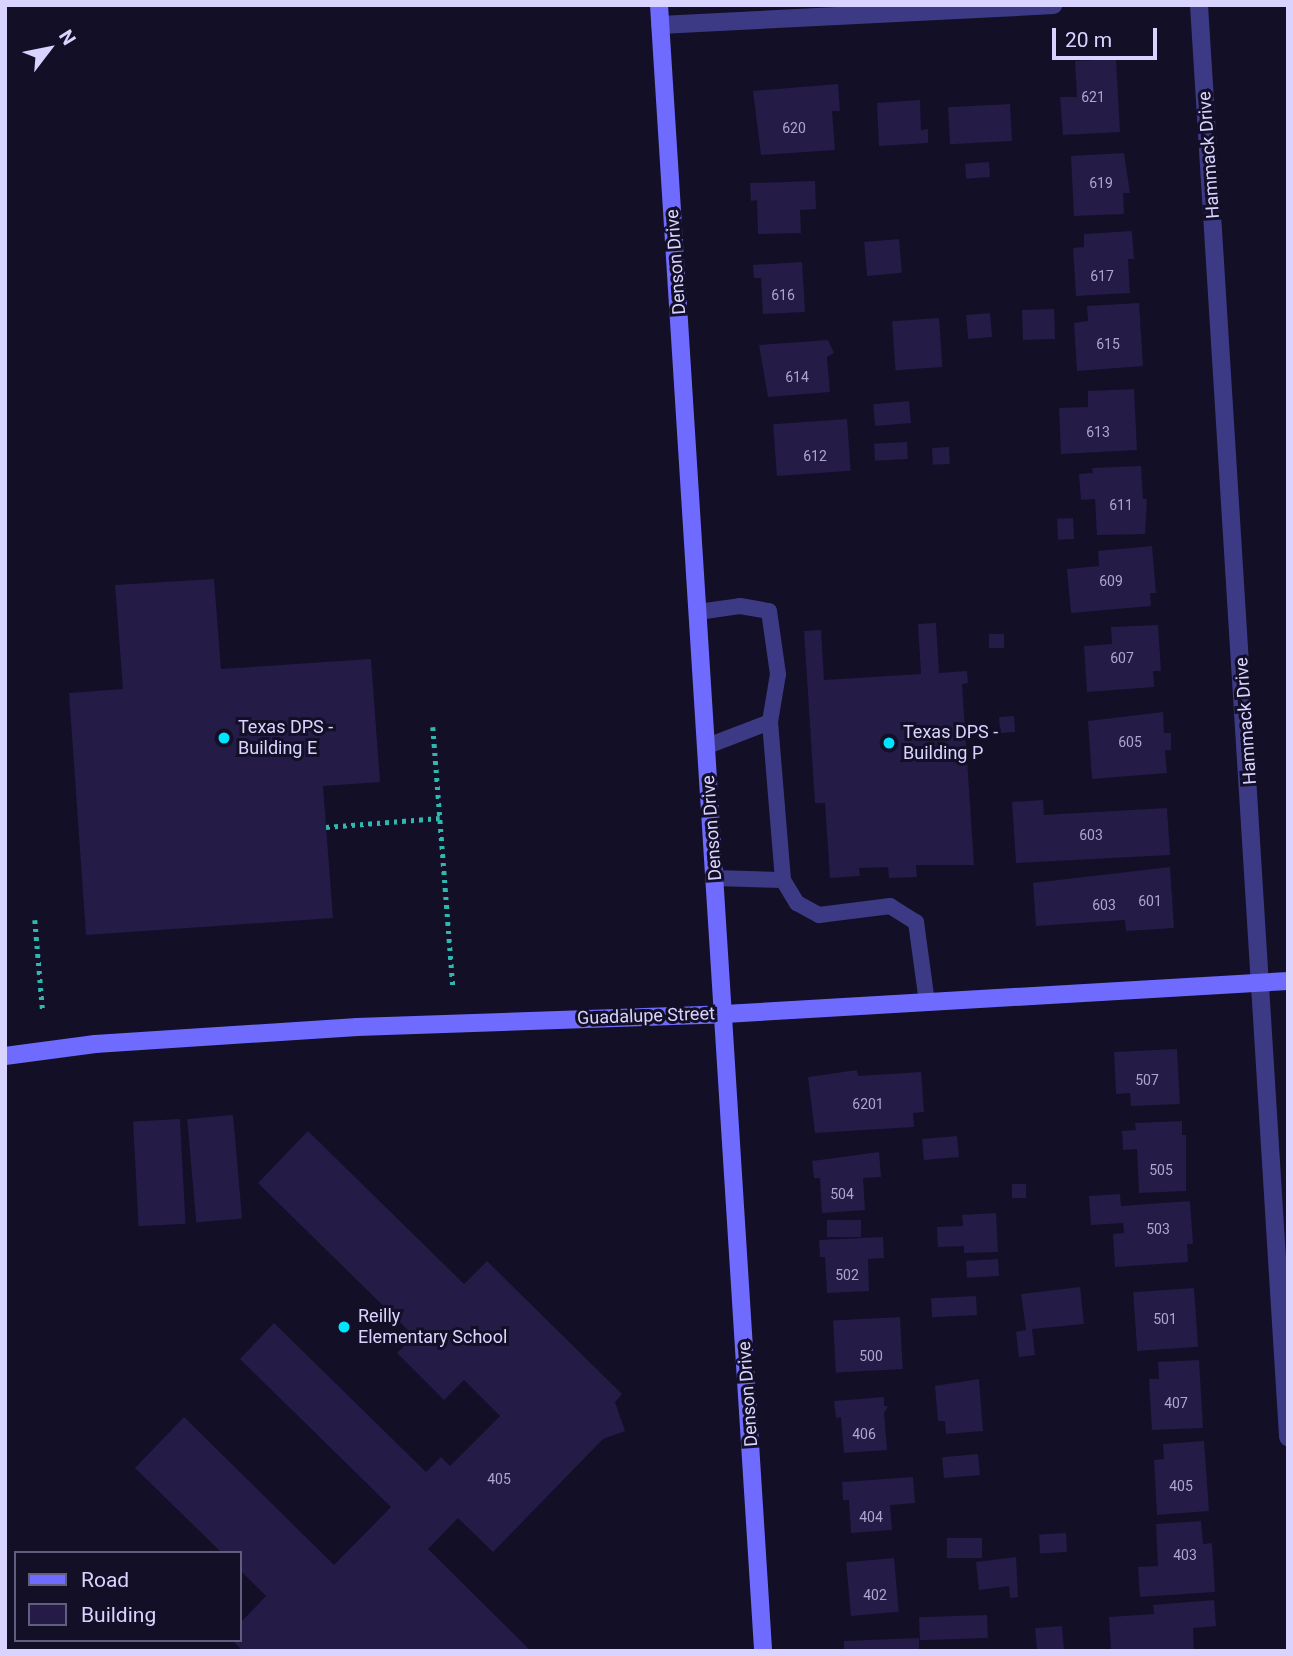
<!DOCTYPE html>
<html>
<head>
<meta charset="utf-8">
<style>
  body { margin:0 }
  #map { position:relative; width:1293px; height:1656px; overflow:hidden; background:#130f26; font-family:Roboto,sans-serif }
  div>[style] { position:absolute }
  .building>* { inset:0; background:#241b47; transform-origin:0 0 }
  .path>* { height:4.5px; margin-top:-2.25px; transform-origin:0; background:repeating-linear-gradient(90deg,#2fb8b0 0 3.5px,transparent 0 8.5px) }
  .lane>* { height:16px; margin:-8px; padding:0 8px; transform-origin:8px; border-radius:8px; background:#3d3a85 }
  .street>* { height:18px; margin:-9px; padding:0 9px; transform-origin:9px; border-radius:9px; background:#3d3a85 }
  .secondary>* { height:18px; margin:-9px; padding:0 9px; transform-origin:9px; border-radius:9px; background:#6f6bff }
  .dots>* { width:19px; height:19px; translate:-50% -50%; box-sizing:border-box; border:4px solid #130f26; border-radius:50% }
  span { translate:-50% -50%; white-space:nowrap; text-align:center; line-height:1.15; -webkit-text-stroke:6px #130f26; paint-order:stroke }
  .number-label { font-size:14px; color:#aca6d1 }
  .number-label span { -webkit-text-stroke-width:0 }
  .street-label { font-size:18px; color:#d9d4ff }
  .poi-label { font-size:18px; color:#d9d4ff }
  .left { translate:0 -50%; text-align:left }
  .frame { position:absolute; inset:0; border:7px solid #d9d4ff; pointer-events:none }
  .legend { position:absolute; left:14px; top:1551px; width:228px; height:91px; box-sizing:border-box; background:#130f26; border:2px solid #625e7d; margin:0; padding:9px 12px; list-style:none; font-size:21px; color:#d9d4ff }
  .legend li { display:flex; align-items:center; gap:14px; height:35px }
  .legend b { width:35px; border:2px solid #625e7d }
  .north { position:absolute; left:14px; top:14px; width:70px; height:70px; -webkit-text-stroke:5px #130f26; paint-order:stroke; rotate:58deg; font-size:19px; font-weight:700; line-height:28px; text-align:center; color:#d9d4ff }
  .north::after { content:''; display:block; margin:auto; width:24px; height:32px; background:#d9d4ff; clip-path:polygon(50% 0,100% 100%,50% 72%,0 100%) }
  .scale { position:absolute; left:1052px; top:28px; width:105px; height:32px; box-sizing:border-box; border:4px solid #d9d4ff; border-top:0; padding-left:9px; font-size:21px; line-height:24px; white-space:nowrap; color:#d9d4ff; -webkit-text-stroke:5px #130f26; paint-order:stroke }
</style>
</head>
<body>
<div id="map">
  <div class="building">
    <div style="clip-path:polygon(1116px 59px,1120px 132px,1063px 135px,1060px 97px,1077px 97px,1075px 61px)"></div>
    <div style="clip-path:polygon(838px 84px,840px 111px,832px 111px,835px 150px,761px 155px,753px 91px)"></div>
    <div style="clip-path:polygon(920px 100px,921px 130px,928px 129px,928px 143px,879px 146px,877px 103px)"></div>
    <div style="left:1010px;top:104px;width:37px;height:62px;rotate:87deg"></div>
    <div style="clip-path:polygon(1124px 153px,1130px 193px,1123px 193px,1124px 214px,1074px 216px,1071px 156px)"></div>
    <div style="left:989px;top:162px;width:15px;height:24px;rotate:86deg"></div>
    <div style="clip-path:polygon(815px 181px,816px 209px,800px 210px,801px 233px,758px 234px,757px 200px,751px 201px,750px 183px)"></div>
    <div style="clip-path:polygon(1132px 231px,1134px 259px,1128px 259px,1130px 293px,1076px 296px,1073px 248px,1084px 247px,1084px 234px)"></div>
    <div style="left:899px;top:239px;width:34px;height:35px;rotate:85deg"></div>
    <div style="clip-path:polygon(802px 262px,805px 312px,763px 314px,761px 278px,754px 278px,753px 265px)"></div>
    <div style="clip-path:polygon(1139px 303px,1143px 366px,1077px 371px,1074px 323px,1088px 321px,1087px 306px)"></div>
    <div style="left:1054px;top:309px;width:30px;height:32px;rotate:88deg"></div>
    <div style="left:990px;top:313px;width:24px;height:24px;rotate:85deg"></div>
    <div style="left:939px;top:318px;width:49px;height:47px;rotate:86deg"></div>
    <div style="clip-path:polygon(828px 340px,834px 353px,827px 357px,830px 392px,768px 397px,759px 345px)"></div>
    <div style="clip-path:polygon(1134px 389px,1137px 450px,1061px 454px,1059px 408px,1088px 407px,1088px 391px)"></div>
    <div style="left:909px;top:401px;width:22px;height:36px;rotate:85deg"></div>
    <div style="left:847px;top:419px;width:52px;height:74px;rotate:86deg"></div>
    <div style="left:907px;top:442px;width:17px;height:33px;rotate:87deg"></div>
    <div style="left:949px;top:447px;width:17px;height:17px;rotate:87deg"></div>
    <div style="clip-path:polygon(1141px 466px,1143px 499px,1147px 499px,1145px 534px,1097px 535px,1095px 499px,1081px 500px,1079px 474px,1093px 473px,1092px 468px)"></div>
    <div style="left:1073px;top:518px;width:21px;height:16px;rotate:87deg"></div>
    <div style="clip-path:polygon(1152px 546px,1156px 593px,1150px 593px,1151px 606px,1071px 613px,1067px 569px,1099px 566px,1098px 551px)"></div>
    <div style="clip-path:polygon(214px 579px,221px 669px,371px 659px,380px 782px,323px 786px,333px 918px,86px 935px,69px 693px,123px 689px,115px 585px)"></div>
    <div style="clip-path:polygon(936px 623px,939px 673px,967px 671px,968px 683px,962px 684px,974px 865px,916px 865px,917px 877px,889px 878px,888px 867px,859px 868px,860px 876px,830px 878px,825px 803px,815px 803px,804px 631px,821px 630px,824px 680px,921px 674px,918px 624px)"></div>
    <div style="clip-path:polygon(1158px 625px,1161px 671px,1153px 671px,1154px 687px,1087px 692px,1084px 646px,1112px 644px,1111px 627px)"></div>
    <div style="left:989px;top:634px;width:15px;height:14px"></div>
    <div style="clip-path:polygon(1163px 712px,1164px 733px,1171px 733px,1171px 750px,1165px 750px,1167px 773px,1092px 779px,1088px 721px)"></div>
    <div style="left:1014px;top:716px;width:16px;height:15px;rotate:86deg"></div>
    <div style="clip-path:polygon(1043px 800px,1044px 815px,1167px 808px,1170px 855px,1016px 863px,1012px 802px)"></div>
    <div style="clip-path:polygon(1170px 867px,1174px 928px,1126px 931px,1125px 920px,1036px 926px,1033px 883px)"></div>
    <div style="clip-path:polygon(1177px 1049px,1180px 1104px,1131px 1106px,1130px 1093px,1116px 1094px,1114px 1052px)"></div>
    <div style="clip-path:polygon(857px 1070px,858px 1076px,921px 1072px,924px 1112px,913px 1113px,914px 1127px,815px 1133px,808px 1077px)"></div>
    <div style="left:233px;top:1115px;width:104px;height:46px;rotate:85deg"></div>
    <div style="left:180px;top:1119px;width:105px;height:47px;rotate:87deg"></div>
    <div style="clip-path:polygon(1182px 1121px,1182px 1135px,1186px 1135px,1186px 1191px,1139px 1193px,1137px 1149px,1123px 1150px,1122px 1131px,1136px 1130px,1135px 1123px)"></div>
    <div style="clip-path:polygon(308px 1131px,464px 1284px,487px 1261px,622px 1394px,615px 1402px,625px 1431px,603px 1439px,493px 1552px,458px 1518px,428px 1549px,531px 1651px,243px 1651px,232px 1640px,240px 1640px,240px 1623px,266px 1596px,240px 1570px,240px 1553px,222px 1553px,135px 1468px,184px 1417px,334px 1565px,391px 1507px,240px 1359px,274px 1323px,426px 1472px,441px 1457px,450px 1466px,500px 1416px,464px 1380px,444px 1400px,397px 1353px,414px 1336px,258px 1183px)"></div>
    <div style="left:957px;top:1136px;width:21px;height:35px;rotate:85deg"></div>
    <div style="clip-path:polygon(879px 1152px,881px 1177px,863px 1178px,865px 1210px,822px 1213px,820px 1178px,814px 1178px,812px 1161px)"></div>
    <div style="left:1026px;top:1184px;width:14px;height:14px;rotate:90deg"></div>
    <div style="clip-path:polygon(1120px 1194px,1121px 1206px,1190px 1201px,1193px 1244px,1187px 1244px,1188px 1262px,1115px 1267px,1113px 1234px,1124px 1233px,1123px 1223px,1091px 1225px,1089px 1196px)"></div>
    <div style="clip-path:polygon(996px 1213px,998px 1252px,964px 1253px,964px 1246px,938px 1247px,937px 1227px,963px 1226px,962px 1215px)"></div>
    <div style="left:861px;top:1220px;width:17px;height:34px;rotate:90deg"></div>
    <div style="clip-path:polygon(883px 1237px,884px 1258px,868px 1259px,869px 1291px,827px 1293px,825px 1257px,820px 1257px,819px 1240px)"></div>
    <div style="left:998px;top:1259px;width:17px;height:32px;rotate:87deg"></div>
    <div style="clip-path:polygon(1080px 1287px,1084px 1324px,1032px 1329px,1035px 1355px,1019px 1357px,1016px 1332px,1026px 1330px,1021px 1294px)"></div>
    <div style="left:1194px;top:1288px;width:59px;height:61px;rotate:86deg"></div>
    <div style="left:976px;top:1296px;width:19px;height:45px;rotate:87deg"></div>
    <div style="left:900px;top:1317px;width:52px;height:67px;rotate:87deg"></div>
    <div style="clip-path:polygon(1199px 1360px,1203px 1428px,1152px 1430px,1149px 1379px,1159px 1379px,1158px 1362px)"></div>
    <div style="clip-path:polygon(979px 1379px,983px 1431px,946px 1434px,945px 1421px,938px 1421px,935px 1386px)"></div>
    <div style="clip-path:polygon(884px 1397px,884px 1406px,888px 1406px,884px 1413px,887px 1450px,844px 1453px,841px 1417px,836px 1418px,834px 1401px)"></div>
    <div style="clip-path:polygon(1204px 1441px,1209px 1511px,1157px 1515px,1154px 1460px,1164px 1459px,1163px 1444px)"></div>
    <div style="left:978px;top:1454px;width:21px;height:36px;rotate:85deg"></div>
    <div style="clip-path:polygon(913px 1477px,915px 1503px,890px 1505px,892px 1530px,851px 1533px,849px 1500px,843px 1500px,842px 1482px)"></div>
    <div style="clip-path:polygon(1201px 1521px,1203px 1544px,1212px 1543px,1215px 1592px,1140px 1597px,1138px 1567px,1158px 1566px,1156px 1524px)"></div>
    <div style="left:1066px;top:1533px;width:19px;height:27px;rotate:87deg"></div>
    <div style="left:982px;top:1538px;width:20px;height:35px;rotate:90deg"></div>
    <div style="clip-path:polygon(1016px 1557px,1018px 1597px,1010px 1598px,1009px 1586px,979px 1590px,976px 1562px)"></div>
    <div style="left:894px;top:1558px;width:54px;height:48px;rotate:85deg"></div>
    <div style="clip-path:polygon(1214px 1600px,1216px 1626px,1193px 1628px,1194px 1651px,1111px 1651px,1109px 1617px,1154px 1614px,1153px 1605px)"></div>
    <div style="left:987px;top:1615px;width:23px;height:68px;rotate:88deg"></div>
    <div style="left:1062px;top:1626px;width:25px;height:27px;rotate:85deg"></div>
    <div style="clip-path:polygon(919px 1638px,919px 1651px,844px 1651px,844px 1641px)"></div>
  </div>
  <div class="path">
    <div style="left:433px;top:727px;width:261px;rotate:85.6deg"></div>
    <div style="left:326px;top:827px;width:114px;rotate:-4.5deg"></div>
    <div style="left:35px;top:920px;width:93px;rotate:85.1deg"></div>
  </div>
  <div class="lane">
    <div style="left:698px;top:612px;width:42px;rotate:-8.1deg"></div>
    <div style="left:740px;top:606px;width:29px;rotate:10deg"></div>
    <div style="left:769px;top:611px;width:64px;rotate:81.9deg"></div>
    <div style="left:778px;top:674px;width:49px;rotate:99.5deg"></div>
    <div style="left:770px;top:722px;width:67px;rotate:159.1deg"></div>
    <div style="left:770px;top:722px;width:159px;rotate:85.3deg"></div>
    <div style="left:783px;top:880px;width:27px;rotate:59deg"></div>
    <div style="left:797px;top:903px;width:25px;rotate:29deg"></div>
    <div style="left:819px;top:915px;width:72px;rotate:-7.2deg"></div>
    <div style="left:890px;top:906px;width:31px;rotate:32deg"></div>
    <div style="left:916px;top:922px;width:81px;rotate:82.2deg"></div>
    <div style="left:715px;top:878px;width:68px;rotate:1.7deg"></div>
  </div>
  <div class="street">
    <div style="left:1199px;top:5px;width:1435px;rotate:86.44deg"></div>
    <div style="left:660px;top:25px;width:394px;rotate:-2.9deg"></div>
  </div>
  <div class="secondary">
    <div style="left:659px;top:5px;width:1649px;rotate:86.38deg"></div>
    <div style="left:5px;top:1056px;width:91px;rotate:-7.6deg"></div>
    <div style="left:95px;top:1044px;width:263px;rotate:-3.7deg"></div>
    <div style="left:357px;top:1027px;width:367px;rotate:-2deg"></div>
    <div style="left:724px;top:1014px;width:565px;rotate:-3.35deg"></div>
  </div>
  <div class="dots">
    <div style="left:224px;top:738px;background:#00e5ff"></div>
    <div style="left:889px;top:743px;background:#00e5ff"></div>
    <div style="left:344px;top:1327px;background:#00e5ff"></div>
  </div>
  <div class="number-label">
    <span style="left:1093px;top:97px">621</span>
    <span style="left:794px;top:128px">620</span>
    <span style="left:1101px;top:183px">619</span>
    <span style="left:1102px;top:276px">617</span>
    <span style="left:783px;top:295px">616</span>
    <span style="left:1108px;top:344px">615</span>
    <span style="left:797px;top:377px">614</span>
    <span style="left:1098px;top:432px">613</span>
    <span style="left:815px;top:456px">612</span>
    <span style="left:1121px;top:505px">611</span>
    <span style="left:1111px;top:581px">609</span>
    <span style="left:1122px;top:658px">607</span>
    <span style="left:1130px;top:742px">605</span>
    <span style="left:1091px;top:835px">603</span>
    <span style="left:1150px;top:901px">601</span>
    <span style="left:1104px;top:905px">603</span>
    <span style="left:1147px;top:1080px">507</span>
    <span style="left:868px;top:1104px">6201</span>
    <span style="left:1161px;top:1170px">505</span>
    <span style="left:842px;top:1194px">504</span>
    <span style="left:1158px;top:1229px">503</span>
    <span style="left:847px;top:1275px">502</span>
    <span style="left:1165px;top:1319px">501</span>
    <span style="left:871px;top:1356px">500</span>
    <span style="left:1176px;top:1403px">407</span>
    <span style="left:864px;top:1434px">406</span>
    <span style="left:499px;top:1479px">405</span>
    <span style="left:1181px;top:1486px">405</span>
    <span style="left:871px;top:1517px">404</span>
    <span style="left:1185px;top:1555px">403</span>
    <span style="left:875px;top:1595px">402</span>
  </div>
  <div class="street-label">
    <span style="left:1209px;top:155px;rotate:-94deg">Hammack Drive</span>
    <span style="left:676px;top:262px;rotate:-94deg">Denson Drive</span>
    <span style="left:1246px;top:721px;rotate:-94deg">Hammack Drive</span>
    <span style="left:712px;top:828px;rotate:-94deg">Denson Drive</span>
    <span style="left:646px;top:1016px;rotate:-2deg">Guadalupe Street</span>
    <span style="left:748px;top:1394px;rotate:-94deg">Denson Drive</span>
  </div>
  <div class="poi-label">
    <span class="left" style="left:238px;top:738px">Texas DPS -<br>Building E</span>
    <span class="left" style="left:903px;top:743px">Texas DPS -<br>Building P</span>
    <span class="left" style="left:358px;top:1327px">Reilly<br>Elementary School</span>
  </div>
  <div class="frame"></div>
  <ul class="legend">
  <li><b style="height:9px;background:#6f6bff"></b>Road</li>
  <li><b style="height:19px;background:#241b47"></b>Building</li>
  </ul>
  <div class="north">N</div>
  <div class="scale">20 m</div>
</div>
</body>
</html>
